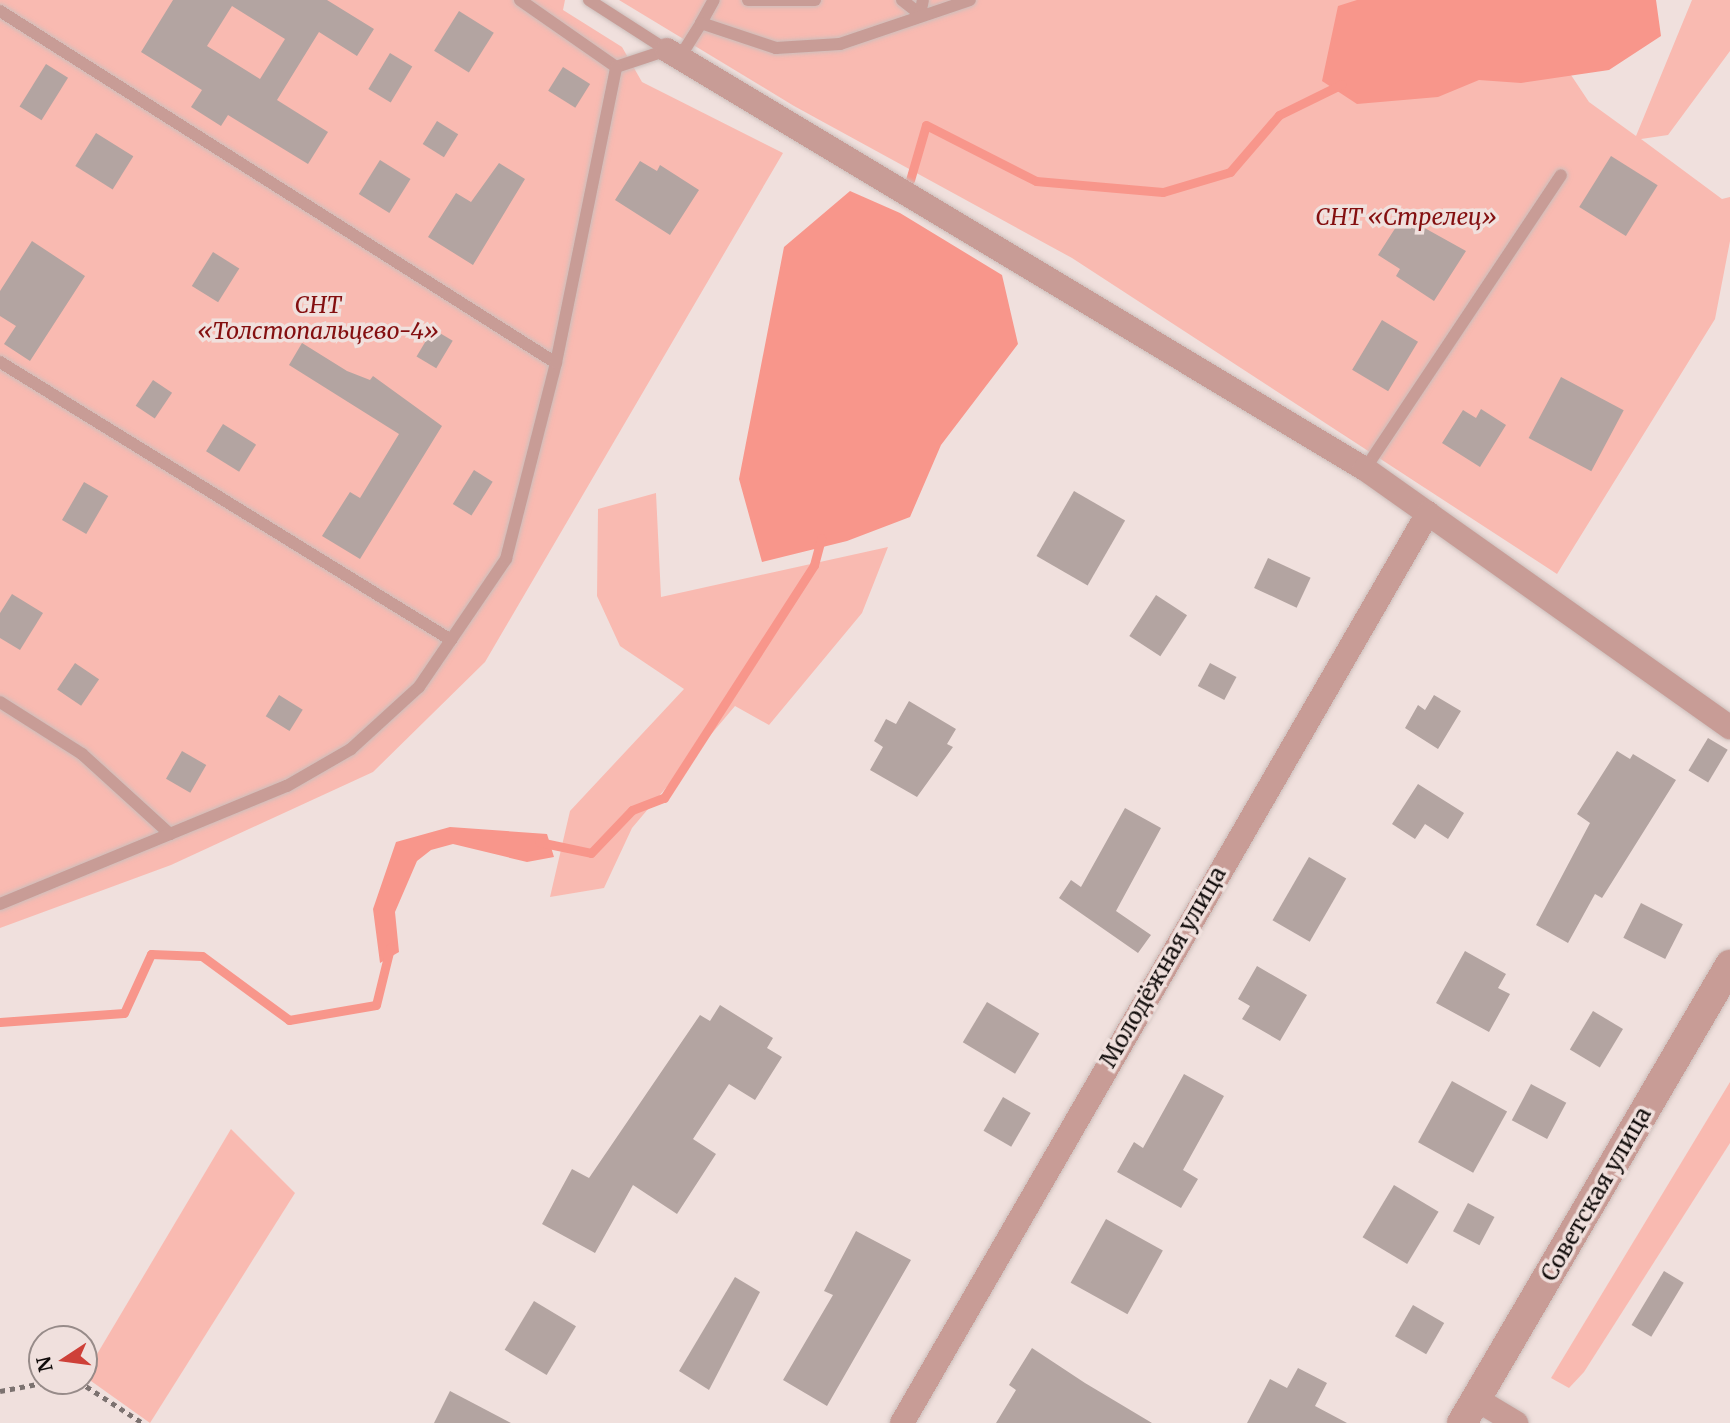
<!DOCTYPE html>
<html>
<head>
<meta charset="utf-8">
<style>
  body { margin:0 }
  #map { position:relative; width:1730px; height:1423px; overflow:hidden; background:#f0e0dd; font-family:Merriweather,serif }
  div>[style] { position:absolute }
  .green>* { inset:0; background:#f9bab1 }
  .water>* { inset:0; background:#f8968b }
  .stream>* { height:9px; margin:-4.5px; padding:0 4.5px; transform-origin:4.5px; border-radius:4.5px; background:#f8968b }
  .building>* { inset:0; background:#b3a4a1; transform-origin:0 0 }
  .path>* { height:4.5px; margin-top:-2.25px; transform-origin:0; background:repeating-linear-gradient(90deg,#7c7270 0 5px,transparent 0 10px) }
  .roads { filter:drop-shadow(0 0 2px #ccbebb) drop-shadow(0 0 2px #ccbebb) }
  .service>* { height:12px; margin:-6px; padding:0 6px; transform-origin:6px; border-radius:6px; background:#c89c96 }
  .minor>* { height:24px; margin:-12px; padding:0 12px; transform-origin:12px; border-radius:12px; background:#c89c96 }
  .tertiary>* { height:30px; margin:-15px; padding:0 15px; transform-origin:15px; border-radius:15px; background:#c89c96 }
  span { translate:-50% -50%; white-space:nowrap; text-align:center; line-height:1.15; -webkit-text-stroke:7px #f0e0dd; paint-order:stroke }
  .park-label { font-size:23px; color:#840f10; font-style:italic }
  .street-label { font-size:23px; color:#110c0b }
  .north { position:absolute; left:28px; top:1325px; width:70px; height:70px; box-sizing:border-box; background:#f0e0dd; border:2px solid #978b89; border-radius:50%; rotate:257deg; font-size:19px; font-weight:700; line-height:28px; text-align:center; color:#110c0b }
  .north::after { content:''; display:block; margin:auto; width:24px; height:32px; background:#ce4038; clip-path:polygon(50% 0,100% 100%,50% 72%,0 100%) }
</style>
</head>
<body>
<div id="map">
  <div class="green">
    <div style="clip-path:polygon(0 0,565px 0,563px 10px,622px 47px,642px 82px,783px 153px,485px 662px,373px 772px,171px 865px,0 928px)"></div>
    <div style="clip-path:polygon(619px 0,1521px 0,1589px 102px,1636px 136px,1692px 0,1730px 0,1730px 51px,1668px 135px,1641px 139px,1722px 199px,1730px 197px,1730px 241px,1715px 319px,1557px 574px,1072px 258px,794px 106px)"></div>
    <div style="clip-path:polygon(656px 493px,661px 597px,888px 547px,862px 613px,769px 725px,735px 706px,632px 828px,604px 888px,550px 897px,570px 811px,684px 689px,620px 646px,597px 596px,598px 509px)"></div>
    <div style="clip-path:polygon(1730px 1082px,1730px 1143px,1584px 1372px,1569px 1388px,1551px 1378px)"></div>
    <div style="clip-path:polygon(231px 1129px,295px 1193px,150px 1423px,84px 1376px)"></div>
  </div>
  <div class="water">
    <div style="clip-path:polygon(1357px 0,1656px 0,1661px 36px,1609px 70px,1521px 83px,1479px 80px,1438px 97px,1357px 104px,1322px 81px,1338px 6px)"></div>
    <div style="clip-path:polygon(850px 191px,900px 213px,1002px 275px,1018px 344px,941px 445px,910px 517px,847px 541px,762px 562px,739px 479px,784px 247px)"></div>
    <div style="clip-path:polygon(450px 827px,547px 834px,554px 857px,527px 862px,453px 844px,431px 850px,417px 861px,395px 912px,399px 952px,380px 963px,373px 909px,396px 842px)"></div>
  </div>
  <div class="stream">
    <div style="left:910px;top:180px;width:57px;rotate:-73.8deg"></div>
    <div style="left:926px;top:125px;width:123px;rotate:27deg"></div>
    <div style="left:1036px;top:181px;width:127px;rotate:5deg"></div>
    <div style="left:1163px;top:192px;width:70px;rotate:-16.6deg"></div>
    <div style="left:1230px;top:172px;width:75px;rotate:-49.3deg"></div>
    <div style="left:1279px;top:115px;width:70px;rotate:-26.2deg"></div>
    <div style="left:539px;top:842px;width:53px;rotate:11.9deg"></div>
    <div style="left:591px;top:853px;width:59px;rotate:-46.4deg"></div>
    <div style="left:632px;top:810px;width:34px;rotate:-21deg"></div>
    <div style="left:664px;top:798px;width:277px;rotate:-57.2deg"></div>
    <div style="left:814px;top:565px;width:28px;rotate:-75deg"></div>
    <div style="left:0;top:1022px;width:124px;rotate:-4.2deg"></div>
    <div style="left:124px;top:1013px;width:65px;rotate:-65.4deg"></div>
    <div style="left:151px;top:954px;width:51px;rotate:2.2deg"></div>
    <div style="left:202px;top:956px;width:108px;rotate:36.3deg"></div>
    <div style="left:289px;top:1020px;width:88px;rotate:-9.8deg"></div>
    <div style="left:376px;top:1005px;width:59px;rotate:-76.2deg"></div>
  </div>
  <div class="building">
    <div style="clip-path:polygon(evenodd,173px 0,327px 0,374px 29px,357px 56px,319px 32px,277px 100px,328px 132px,308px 164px,228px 115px,221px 126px,191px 107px,202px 90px,141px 52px,173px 0,232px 6px,285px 39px,260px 79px,207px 46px,232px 6px)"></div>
    <div style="left:459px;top:11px;width:41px;height:47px;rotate:32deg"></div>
    <div style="left:390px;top:53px;width:26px;height:42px;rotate:31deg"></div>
    <div style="left:46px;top:64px;width:26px;height:50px;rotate:32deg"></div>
    <div style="left:563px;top:67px;width:32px;height:28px;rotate:32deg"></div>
    <div style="left:437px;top:121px;width:25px;height:27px;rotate:32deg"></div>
    <div style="left:96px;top:133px;width:44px;height:39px;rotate:32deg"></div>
    <div style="left:1611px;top:156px;width:55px;height:60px;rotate:32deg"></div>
    <div style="left:380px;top:160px;width:36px;height:40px;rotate:32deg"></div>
    <div style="clip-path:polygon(640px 161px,657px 171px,660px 165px,699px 190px,670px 235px,615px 200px)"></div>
    <div style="clip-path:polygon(499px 163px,525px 179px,473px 265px,428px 237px,456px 193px,471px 202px)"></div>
    <div style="clip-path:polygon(1403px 216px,1466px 251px,1434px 301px,1396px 276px,1400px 269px,1378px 255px)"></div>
    <div style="clip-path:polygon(32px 241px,85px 276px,30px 361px,4px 344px,16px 326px,0 316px,0 291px)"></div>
    <div style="left:213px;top:252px;width:31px;height:40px;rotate:32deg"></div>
    <div style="left:1382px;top:320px;width:42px;height:58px;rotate:31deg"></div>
    <div style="left:433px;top:329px;width:23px;height:32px;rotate:31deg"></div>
    <div style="clip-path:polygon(302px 343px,347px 371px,370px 380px,373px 376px,442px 426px,360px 559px,322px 536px,350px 492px,360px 498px,399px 434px,289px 365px)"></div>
    <div style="left:1561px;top:377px;width:71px;height:69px;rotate:28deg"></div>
    <div style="left:153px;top:380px;width:23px;height:31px;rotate:34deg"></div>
    <div style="clip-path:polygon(1481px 409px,1506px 425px,1480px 467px,1442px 443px,1463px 410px,1476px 418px)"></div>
    <div style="left:223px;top:424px;width:39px;height:32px;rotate:32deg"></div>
    <div style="left:474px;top:470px;width:22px;height:40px;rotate:32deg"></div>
    <div style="left:84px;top:482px;width:28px;height:44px;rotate:30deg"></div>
    <div style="left:1074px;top:491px;width:59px;height:75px;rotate:30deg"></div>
    <div style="left:1268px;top:558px;width:47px;height:33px;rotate:25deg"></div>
    <div style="clip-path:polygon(12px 594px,43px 613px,20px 650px,0 638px,0 613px)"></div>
    <div style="left:1156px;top:595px;width:37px;height:49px;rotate:33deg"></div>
    <div style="left:75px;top:663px;width:29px;height:32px;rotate:34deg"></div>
    <div style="left:1210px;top:663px;width:30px;height:26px;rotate:28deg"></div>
    <div style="left:279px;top:695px;width:28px;height:25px;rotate:32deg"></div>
    <div style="clip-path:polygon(1434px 695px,1461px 711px,1438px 749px,1405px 728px,1418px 705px,1425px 710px)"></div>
    <div style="clip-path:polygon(909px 701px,956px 729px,947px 744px,953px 747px,917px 797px,870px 770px,883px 747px,874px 741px,886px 719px,896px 724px)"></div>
    <div style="left:1708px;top:738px;width:23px;height:38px;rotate:31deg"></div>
    <div style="left:182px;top:751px;width:28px;height:32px;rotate:30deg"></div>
    <div style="clip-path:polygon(1617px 751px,1630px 759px,1633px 754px,1676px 780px,1602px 898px,1595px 894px,1568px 943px,1536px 925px,1590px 823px,1577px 814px)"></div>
    <div style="clip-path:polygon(1418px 784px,1464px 813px,1448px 839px,1425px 824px,1415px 839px,1392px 824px)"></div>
    <div style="clip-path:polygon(1125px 808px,1161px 828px,1116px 911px,1151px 935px,1138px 953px,1059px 898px,1071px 880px,1081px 887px)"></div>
    <div style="left:1309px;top:857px;width:43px;height:73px;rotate:30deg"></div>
    <div style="left:1641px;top:903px;width:47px;height:39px;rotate:27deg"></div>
    <div style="clip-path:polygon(1465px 951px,1506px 974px,1498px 988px,1510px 994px,1489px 1032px,1436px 1003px)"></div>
    <div style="clip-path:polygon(1257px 966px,1307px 995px,1280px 1041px,1242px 1019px,1250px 1006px,1238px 999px)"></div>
    <div style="left:987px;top:1002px;width:61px;height:47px;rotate:31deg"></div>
    <div style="clip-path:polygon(720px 1005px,773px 1038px,767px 1048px,782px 1057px,755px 1100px,729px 1084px,693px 1139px,716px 1154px,677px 1214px,633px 1185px,595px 1253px,542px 1224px,572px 1169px,589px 1178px,700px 1015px,710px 1021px)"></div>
    <div style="left:1593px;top:1011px;width:35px;height:45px;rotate:31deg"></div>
    <div style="clip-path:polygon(1184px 1074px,1224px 1096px,1183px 1170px,1198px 1179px,1181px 1208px,1117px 1172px,1134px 1142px,1143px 1148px)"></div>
    <div style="left:1452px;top:1081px;width:63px;height:70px;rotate:29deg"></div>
    <div style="left:1531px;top:1084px;width:40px;height:41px;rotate:28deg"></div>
    <div style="left:1003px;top:1097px;width:32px;height:39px;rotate:30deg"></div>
    <div style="left:1394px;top:1185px;width:52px;height:61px;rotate:31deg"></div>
    <div style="left:1468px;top:1203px;width:30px;height:32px;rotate:28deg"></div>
    <div style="left:1106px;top:1219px;width:65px;height:73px;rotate:29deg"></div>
    <div style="clip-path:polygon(856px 1231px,911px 1260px,827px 1406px,783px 1380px,833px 1295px,824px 1291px)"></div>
    <div style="left:1664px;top:1271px;width:23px;height:63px;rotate:31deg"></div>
    <div style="clip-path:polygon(735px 1277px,760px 1292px,709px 1390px,679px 1371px)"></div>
    <div style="left:534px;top:1301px;width:49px;height:57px;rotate:31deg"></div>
    <div style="left:1413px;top:1305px;width:36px;height:36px;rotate:30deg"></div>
    <div style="clip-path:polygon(1032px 1348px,1085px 1383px,1152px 1423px,996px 1423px,1016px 1390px,1009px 1385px)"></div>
    <div style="clip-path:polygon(1298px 1368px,1327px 1383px,1315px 1406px,1347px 1423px,1247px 1423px,1270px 1379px,1287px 1388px)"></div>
    <div style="clip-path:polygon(450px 1391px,511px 1423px,434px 1423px)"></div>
  </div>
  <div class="path">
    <div style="left:78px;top:1381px;width:77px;rotate:32.9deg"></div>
    <div style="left:0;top:1391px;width:54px;rotate:-10.7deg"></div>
  </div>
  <div class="roads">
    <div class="service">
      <div style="left:520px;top:0;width:117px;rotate:34.9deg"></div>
      <div style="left:616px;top:67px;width:54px;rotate:-18.4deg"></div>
      <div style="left:589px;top:0;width:93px;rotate:32.7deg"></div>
      <div style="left:748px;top:0;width:67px"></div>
      <div style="left:902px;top:0;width:23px;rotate:38deg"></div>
      <div style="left:920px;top:14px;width:14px;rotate:-78deg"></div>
      <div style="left:0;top:11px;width:658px;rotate:32.34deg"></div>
      <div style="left:701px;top:23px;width:26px;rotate:-61deg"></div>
      <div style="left:680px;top:57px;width:40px;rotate:-58deg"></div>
      <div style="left:701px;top:23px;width:79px;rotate:18.4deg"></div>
      <div style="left:776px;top:48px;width:64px;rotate:-3.6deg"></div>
      <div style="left:840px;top:44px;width:137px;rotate:-18.7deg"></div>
      <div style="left:0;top:362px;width:530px;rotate:31.65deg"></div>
      <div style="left:1365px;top:469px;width:353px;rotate:-56.3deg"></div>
      <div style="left:0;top:702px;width:97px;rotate:32.4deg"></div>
      <div style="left:82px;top:754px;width:119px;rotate:42.3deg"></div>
      <div style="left:0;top:904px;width:310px;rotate:-22.4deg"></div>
      <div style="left:287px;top:786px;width:74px;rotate:-30deg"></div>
      <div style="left:351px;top:749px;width:92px;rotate:-42.4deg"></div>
      <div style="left:419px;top:687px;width:155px;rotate:-55.8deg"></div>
      <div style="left:506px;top:559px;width:202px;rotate:-75.7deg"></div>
      <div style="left:556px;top:363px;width:302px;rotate:-78.5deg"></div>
    </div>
    <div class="minor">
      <div style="left:667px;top:50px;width:814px;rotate:30.98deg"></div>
      <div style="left:1365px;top:469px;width:447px;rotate:35.3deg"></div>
      <div style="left:1476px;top:1399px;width:47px;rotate:31deg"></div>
      <div style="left:902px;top:1423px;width:1051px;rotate:-59.97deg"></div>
    </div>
    <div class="tertiary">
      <div style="left:1462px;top:1423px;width:531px;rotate:-59.67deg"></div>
    </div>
  </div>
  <div class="park-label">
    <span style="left:1406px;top:217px">СНТ «Стрелец»</span>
    <span style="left:318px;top:318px">СНТ<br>«Толстопальцево-4»</span>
  </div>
  <div class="street-label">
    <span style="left:1163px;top:967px;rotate:-60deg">Молодёжная улица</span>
    <span style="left:1596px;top:1194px;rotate:-60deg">Советская улица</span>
  </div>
  <div class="north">N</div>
</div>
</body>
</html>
